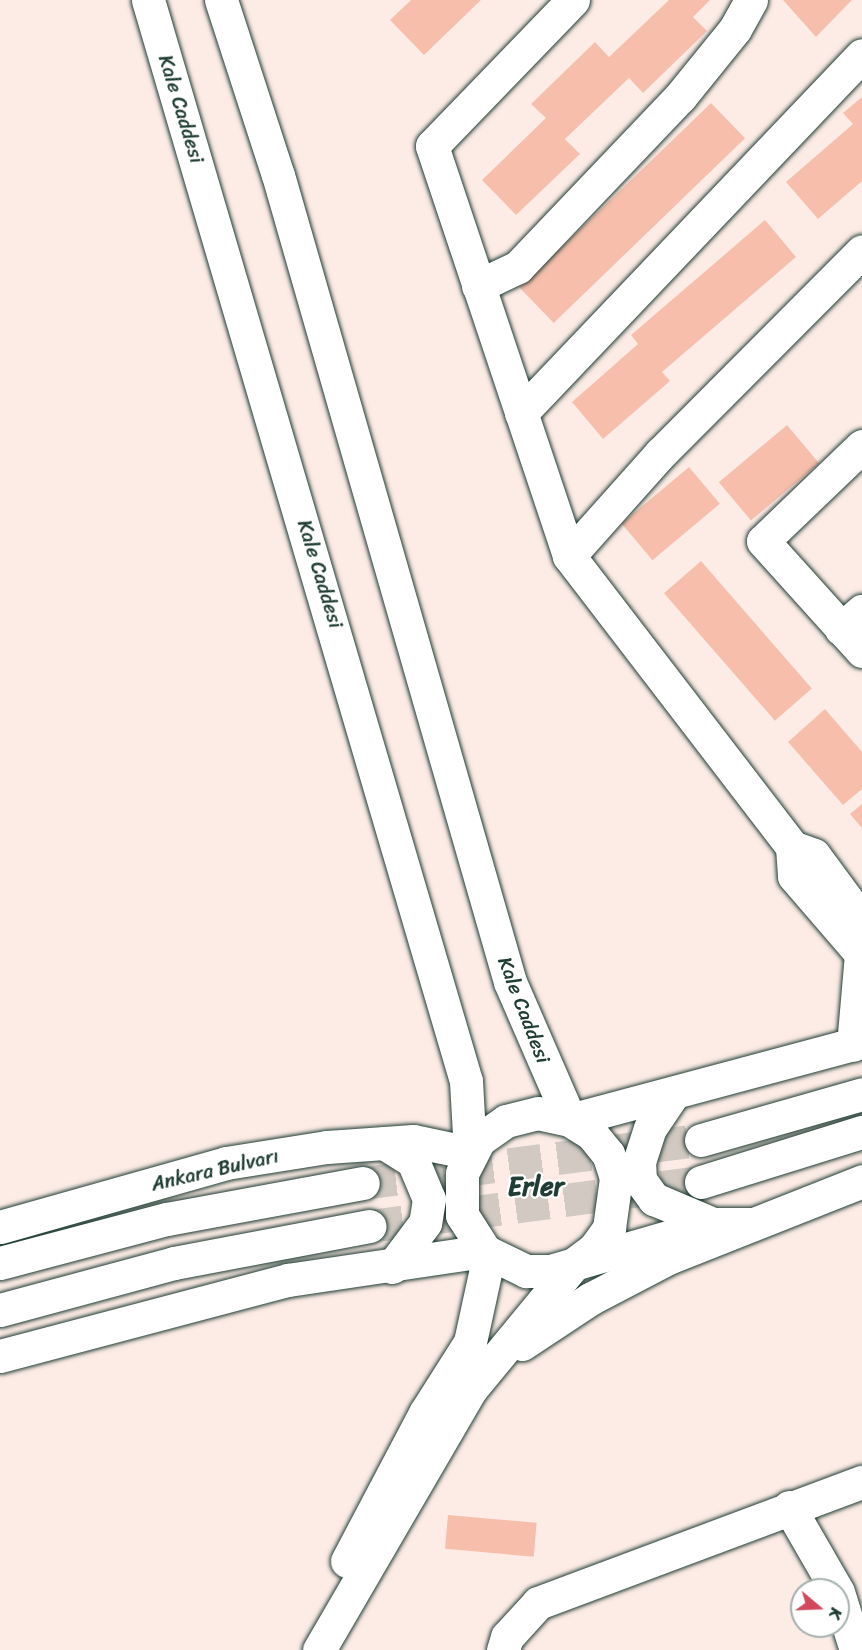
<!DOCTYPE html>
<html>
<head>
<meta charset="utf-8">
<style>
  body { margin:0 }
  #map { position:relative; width:862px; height:1650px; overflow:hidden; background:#fdece6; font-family:Sriracha,sans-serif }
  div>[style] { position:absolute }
  .building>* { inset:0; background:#f7bfab; transform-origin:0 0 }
  .major-tunnel>* { height:33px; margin-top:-16.5px; transform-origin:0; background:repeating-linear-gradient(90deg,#d1c9c2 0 33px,transparent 0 49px) }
  .roads { filter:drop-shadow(0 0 2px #1f3d34) drop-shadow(0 0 2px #1f3d34) }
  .minor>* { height:33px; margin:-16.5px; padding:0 16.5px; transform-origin:16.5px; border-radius:16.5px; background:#fff }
  .major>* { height:33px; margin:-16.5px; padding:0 16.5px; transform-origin:16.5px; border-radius:16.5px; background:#fff }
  span { translate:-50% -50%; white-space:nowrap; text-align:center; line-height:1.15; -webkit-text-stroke:4.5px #fff; paint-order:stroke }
  .street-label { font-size:20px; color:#1f3d34 }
  .district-label { font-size:26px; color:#1f3d34; font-weight:700 }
  .north { position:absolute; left:790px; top:1578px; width:60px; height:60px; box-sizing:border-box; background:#fff; border:2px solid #a5b1ae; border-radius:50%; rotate:109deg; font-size:16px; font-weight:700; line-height:24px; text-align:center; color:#1f3d34 }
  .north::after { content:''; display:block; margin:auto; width:21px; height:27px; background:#d1495b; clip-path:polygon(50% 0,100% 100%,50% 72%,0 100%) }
</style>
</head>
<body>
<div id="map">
  <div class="building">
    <div style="clip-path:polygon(411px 0,481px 0,424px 55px,390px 20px)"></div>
    <div style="clip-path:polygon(669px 0,710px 0,693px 17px,707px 31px,643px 93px,629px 78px,565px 139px,580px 154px,516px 215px,482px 180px,546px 118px,531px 104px,595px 42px,609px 57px)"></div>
    <div style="clip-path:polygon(783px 0,852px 0,816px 37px)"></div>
    <div style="clip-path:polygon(862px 97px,862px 181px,818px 219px,786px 182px,853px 124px,843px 113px)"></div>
    <div style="left:711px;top:103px;width:49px;height:266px;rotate:46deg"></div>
    <div style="clip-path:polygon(765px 220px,796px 257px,662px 372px,670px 381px,603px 439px,572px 402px,638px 344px,631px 335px)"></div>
    <div style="left:787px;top:425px;width:50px;height:89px;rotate:50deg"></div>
    <div style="left:689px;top:467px;width:48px;height:88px;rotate:50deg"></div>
    <div style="left:701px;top:561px;width:169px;height:49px;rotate:49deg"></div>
    <div style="clip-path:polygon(825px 709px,862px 752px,862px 789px,843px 805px,788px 742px)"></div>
    <div style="clip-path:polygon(862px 804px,862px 828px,850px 814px)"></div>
    <div style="left:448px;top:1515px;width:89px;height:34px;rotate:5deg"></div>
  </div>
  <div class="major-tunnel">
    <div style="left:363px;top:1183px;width:341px;rotate:-7.3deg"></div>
    <div style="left:370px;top:1226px;width:334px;rotate:-7.6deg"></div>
  </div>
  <div class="roads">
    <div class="minor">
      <div style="left:573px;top:0;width:203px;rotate:134deg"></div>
      <div style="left:432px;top:146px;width:432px;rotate:71.5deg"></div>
      <div style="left:569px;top:556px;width:367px;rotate:52.5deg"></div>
      <div style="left:792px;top:847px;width:23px;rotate:20deg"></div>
      <div style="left:814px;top:855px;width:81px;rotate:53.6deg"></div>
      <div style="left:478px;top:286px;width:44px;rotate:-25.4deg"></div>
      <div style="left:518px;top:267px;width:235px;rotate:-46.4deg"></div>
      <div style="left:680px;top:97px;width:87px;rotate:-51deg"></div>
      <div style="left:735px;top:29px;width:33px;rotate:-61deg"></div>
      <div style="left:521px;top:413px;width:494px;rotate:-46.4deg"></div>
      <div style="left:862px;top:446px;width:137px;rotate:136.2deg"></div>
      <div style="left:763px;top:541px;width:148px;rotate:48deg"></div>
      <div style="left:569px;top:556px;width:137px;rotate:-48.3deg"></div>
      <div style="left:660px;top:454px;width:286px;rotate:-45.1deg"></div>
      <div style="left:841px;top:629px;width:28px;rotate:-41deg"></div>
      <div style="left:792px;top:847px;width:29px;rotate:86deg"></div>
      <div style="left:794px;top:876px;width:103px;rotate:49.3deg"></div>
      <div style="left:861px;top:954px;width:91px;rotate:95deg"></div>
      <div style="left:789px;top:1507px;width:96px;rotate:60deg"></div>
      <div style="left:838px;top:1592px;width:61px;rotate:72.8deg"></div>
      <div style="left:503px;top:1650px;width:14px;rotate:-73deg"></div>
      <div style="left:507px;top:1637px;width:46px;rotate:-47.6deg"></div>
      <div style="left:538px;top:1603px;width:346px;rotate:-20.5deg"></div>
    </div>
    <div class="major">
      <div style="left:148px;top:0;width:1127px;rotate:73.61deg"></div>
      <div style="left:466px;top:1081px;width:72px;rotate:86.8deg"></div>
      <div style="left:221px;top:0;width:184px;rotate:72deg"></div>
      <div style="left:278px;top:175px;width:840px;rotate:73.96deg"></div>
      <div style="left:510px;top:982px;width:150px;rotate:66.5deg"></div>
      <div style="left:671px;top:1097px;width:37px;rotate:124deg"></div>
      <div style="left:650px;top:1128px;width:35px;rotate:108deg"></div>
      <div style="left:639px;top:1161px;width:19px;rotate:87deg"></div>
      <div style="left:640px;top:1180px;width:24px;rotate:54deg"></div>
      <div style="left:654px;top:1199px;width:64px;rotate:23deg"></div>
      <div style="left:570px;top:1120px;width:302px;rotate:-15deg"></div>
      <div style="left:701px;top:1140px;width:167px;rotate:-15.9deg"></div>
      <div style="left:384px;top:1143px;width:34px;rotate:32deg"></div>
      <div style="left:413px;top:1161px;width:41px;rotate:67.2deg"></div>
      <div style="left:429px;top:1199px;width:24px;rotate:99deg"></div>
      <div style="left:425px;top:1223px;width:55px;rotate:126.9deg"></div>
      <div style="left:701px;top:1182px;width:169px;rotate:-17.3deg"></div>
      <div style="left:0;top:1227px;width:235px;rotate:-15.8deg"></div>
      <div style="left:226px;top:1163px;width:102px;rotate:-9deg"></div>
      <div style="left:327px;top:1147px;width:86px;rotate:-4deg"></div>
      <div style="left:413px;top:1141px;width:58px;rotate:11.9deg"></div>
      <div style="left:0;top:1263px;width:173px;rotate:-14.8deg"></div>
      <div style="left:167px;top:1219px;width:199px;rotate:-10.4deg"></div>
      <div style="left:0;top:1310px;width:180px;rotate:-15.1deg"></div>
      <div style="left:174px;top:1263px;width:199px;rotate:-10.7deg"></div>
      <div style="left:522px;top:1344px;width:82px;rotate:-33.5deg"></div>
      <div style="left:590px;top:1299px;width:88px;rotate:-27.7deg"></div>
      <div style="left:668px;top:1258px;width:209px;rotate:-21.6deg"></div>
      <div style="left:0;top:1356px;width:298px;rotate:-14.8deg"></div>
      <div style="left:288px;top:1280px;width:199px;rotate:-8.4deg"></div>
      <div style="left:347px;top:1561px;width:167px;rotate:-62.2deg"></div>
      <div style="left:425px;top:1413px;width:84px;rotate:-57.6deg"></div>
      <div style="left:470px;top:1342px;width:89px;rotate:-77.7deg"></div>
      <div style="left:319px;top:1650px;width:302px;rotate:-59.8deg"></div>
      <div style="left:471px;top:1389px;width:162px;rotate:-50.5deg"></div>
      <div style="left:574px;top:1264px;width:25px;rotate:-37deg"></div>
      <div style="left:594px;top:1249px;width:26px;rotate:-54deg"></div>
      <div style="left:609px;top:1228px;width:50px;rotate:-82deg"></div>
      <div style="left:616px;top:1178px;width:25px;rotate:-108deg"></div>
      <div style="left:608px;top:1154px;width:26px;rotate:-129deg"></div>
      <div style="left:592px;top:1134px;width:26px;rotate:-148deg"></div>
      <div style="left:570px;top:1120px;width:33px;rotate:-168deg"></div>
      <div style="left:538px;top:1113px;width:33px;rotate:166deg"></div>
      <div style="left:506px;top:1121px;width:33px;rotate:145deg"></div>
      <div style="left:479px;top:1140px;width:37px;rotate:117deg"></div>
      <div style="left:462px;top:1173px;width:42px;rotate:90deg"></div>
      <div style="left:462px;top:1215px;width:43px;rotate:57.4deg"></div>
      <div style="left:485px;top:1251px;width:46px;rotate:26deg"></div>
      <div style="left:526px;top:1271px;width:24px"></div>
      <div style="left:550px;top:1271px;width:25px;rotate:-16deg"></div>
      <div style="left:574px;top:1264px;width:145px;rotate:-16.1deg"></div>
      <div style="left:713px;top:1224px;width:36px"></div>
    </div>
  </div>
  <div class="street-label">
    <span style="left:181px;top:109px;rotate:73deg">Kale Caddesi</span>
    <span style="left:320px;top:574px;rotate:73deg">Kale Caddesi</span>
    <span style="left:524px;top:1010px;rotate:69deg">Kale Caddesi</span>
    <span style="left:215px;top:1170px;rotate:-13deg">Ankara Bulvarı</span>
  </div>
  <div class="district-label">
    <span style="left:536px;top:1187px">Erler</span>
  </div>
  <div class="north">K</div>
</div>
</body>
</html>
